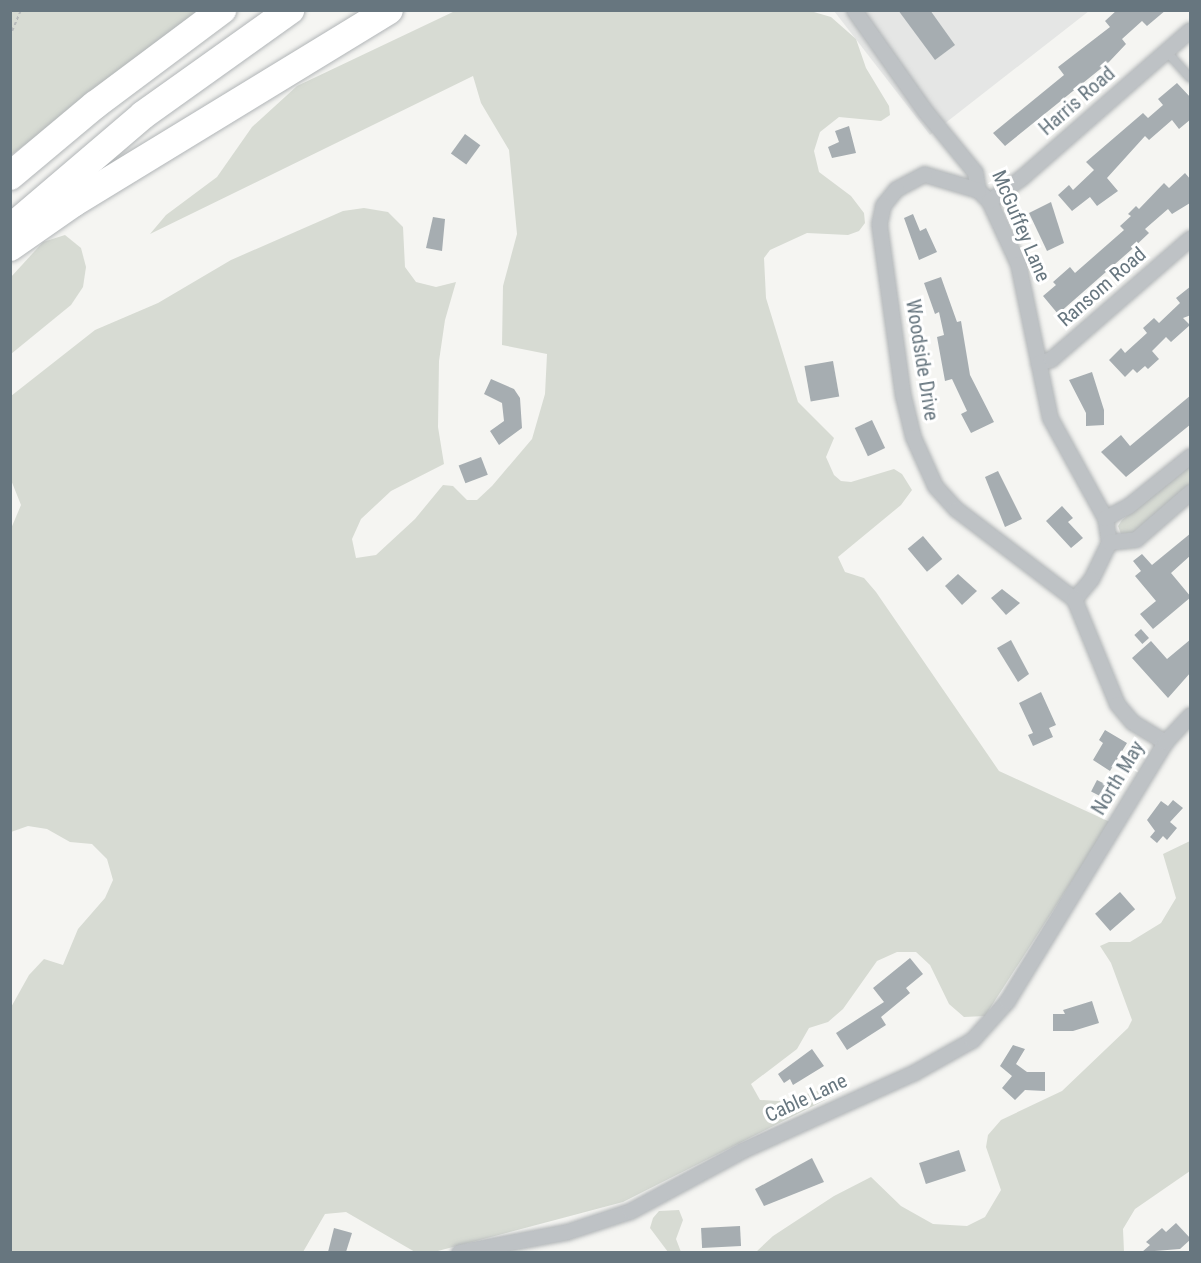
<!DOCTYPE html>
<html>
<head>
<meta charset="utf-8">
<style>
  body { margin:0 }
  #map { position:relative; width:1201px; height:1263px; overflow:hidden; background:#f5f5f2; font-family:"Roboto Condensed",sans-serif }
  div>[style] { position:absolute }
  .built>* { inset:0; background:#e5e6e5 }
  .green>* { inset:0; background:#d7dbd3 }
  .building>* { inset:0; background:#a6adb1; transform-origin:0 0 }
  .path>* { height:2px; margin-top:-1px; transform-origin:0; background:repeating-linear-gradient(90deg,#b8bbbc 0 3px,transparent 0 6px) }
  .roads { filter:drop-shadow(0 0 2px #b1b5b7) drop-shadow(0 0 2px #b1b5b7) }
  .service>* { height:8px; margin:-4px; padding:0 4px; transform-origin:4px; border-radius:4px; background:#bec2c5 }
  .minor>* { height:15px; margin:-7.5px; padding:0 7.5px; transform-origin:7.5px; border-radius:7.5px; background:#bec2c5 }
  .motorway>* { height:28px; margin:-14px; padding:0 14px; transform-origin:14px; border-radius:14px; background:#fff }
  span { translate:-50% -50%; white-space:nowrap; text-align:center; line-height:1.15; -webkit-text-stroke:6px #fff; paint-order:stroke }
  .street-label { font-size:20px; color:#67767f }
  .frame { position:absolute; inset:0; border:12px solid #67767f; pointer-events:none }
</style>
</head>
<body>
<div id="map">
  <div class="built">
    <div style="clip-path:polygon(834px 11px,1089px 11px,930px 135px)"></div>
  </div>
  <div class="green">
    <div style="clip-path:polygon(807px 10px,831px 17px,856px 39px,866px 68px,889px 106px,890px 115px,881px 121px,839px 117px,820px 132px,814px 151px,819px 172px,851px 196px,864px 213px,865px 223px,859px 231px,848px 235px,807px 233px,770px 250px,764px 258px,766px 298px,798px 402px,834px 438px,826px 457px,834px 475px,841px 481px,851px 482px,894px 469px,902px 474px,912px 490px,901px 505px,838px 557px,845px 572px,864px 578px,876px 592px,999px 771px,1110px 822px,985px 1016px,964px 1017px,949px 1004px,930px 965px,916px 952px,897px 952px,877px 961px,843px 1009px,828px 1022px,809px 1028px,797px 1049px,751px 1084px,760px 1100px,779px 1101px,818px 1091px,843px 1091px,623px 1202px,434px 1252px,415px 1252px,346px 1212px,325px 1214px,303px 1252px,11px 1252px,10px 1009px,29px 975px,44px 959px,63px 965px,78px 929px,105px 898px,113px 880px,107px 859px,92px 844px,70px 842px,47px 829px,28px 826px,11px 832px,10px 531px,21px 505px,11px 480px,11px 396px,95px 330px,158px 303px,231px 260px,343px 211px,364px 208px,388px 212px,403px 227px,405px 267px,416px 282px,436px 287px,456px 282px,445px 320px,439px 361px,438px 427px,444px 464px,391px 491px,361px 519px,352px 539px,356px 558px,376px 555px,415px 519px,443px 485px,453px 486px,467px 500px,477px 500px,492px 486px,532px 439px,545px 394px,547px 354px,502px 345px,503px 286px,517px 234px,509px 150px,481px 103px,473px 76px,150px 234px,166px 215px,217px 177px,252px 127px,297px 86px,455px 11px)"></div>
    <div style="clip-path:polygon(11px 11px,206px 11px,11px 155px)"></div>
    <div style="clip-path:polygon(65px 235px,81px 248px,86px 267px,83px 287px,71px 305px,11px 354px,11px 277px,43px 242px)"></div>
    <div style="clip-path:polygon(1190px 465px,1190px 488px,1140px 532px,1122px 537px,1118px 526px,1122px 520px)"></div>
    <div style="clip-path:polygon(1190px 841px,1190px 1171px,1135px 1209px,1123px 1229px,1124px 1252px,756px 1252px,773px 1236px,834px 1196px,871px 1177px,901px 1206px,933px 1224px,967px 1226px,985px 1217px,1001px 1190px,986px 1147px,988px 1135px,1001px 1120px,1062px 1091px,1128px 1028px,1132px 1020px,1111px 963px,1100px 946px,1109px 942px,1130px 942px,1161px 923px,1176px 898px,1163px 854px)"></div>
    <div style="clip-path:polygon(679px 1210px,683px 1220px,676px 1239px,681px 1252px,668px 1252px,650px 1228px,653px 1218px,659px 1211px)"></div>
  </div>
  <div class="building">
    <div style="clip-path:polygon(898px 10px,930px 10px,955px 45px,935px 60px)"></div>
    <div style="clip-path:polygon(1117px 10px,1166px 10px,1147px 26px,1142px 21px,1122px 39px,1126px 44px,1109px 62px,1005px 146px,993px 133px,1064px 75px,1058px 67px,1110px 27px,1105px 21px)"></div>
    <div style="clip-path:polygon(1177px 83px,1191px 98px,1191px 119px,1179px 129px,1172px 120px,1149px 140px,1145px 136px,1107px 178px,1118px 191px,1097px 206px,1090px 197px,1072px 211px,1058px 195px,1069px 185px,1073px 190px,1094px 170px,1086px 162px,1143px 113px,1148px 118px,1163px 105px,1158px 99px)"></div>
    <div style="clip-path:polygon(849px 126px,856px 153px,832px 158px,828px 147px,839px 142px,835px 131px)"></div>
    <div style="left:465px;top:134px;width:19px;height:24px;rotate:36deg"></div>
    <div style="clip-path:polygon(1185px 173px,1191px 180px,1190px 203px,1172px 214px,1168px 209px,1145px 229px,1149px 233px,1131px 250px,1058px 314px,1043px 296px,1056px 285px,1053px 282px,1070px 267px,1075px 273px,1124px 230px,1120px 226px,1131px 216px,1128px 214px,1136px 206px,1139px 209px,1164px 183px,1169px 188px)"></div>
    <div style="clip-path:polygon(1051px 202px,1064px 243px,1047px 251px,1029px 213px)"></div>
    <div style="clip-path:polygon(913px 214px,920px 231px,926px 228px,937px 252px,919px 260px,904px 218px)"></div>
    <div style="clip-path:polygon(433px 217px,445px 219px,442px 251px,426px 248px)"></div>
    <div style="clip-path:polygon(941px 277px,957px 322px,961px 321px,970px 375px,994px 422px,971px 433px,961px 414px,967px 411px,952px 379px,945px 381px,937px 337px,944px 335px,939px 312px,935px 314px,924px 283px)"></div>
    <div style="clip-path:polygon(1191px 286px,1191px 315px,1183px 318px,1190px 325px,1171px 342px,1166px 337px,1152px 351px,1159px 359px,1148px 369px,1145px 366px,1137px 373px,1133px 369px,1125px 377px,1109px 360px,1121px 348px,1125px 353px,1147px 333px,1143px 328px,1154px 318px,1159px 323px,1180px 303px,1176px 298px)"></div>
    <div style="left:833px;top:361px;width:36px;height:29px;rotate:80deg"></div>
    <div style="clip-path:polygon(1092px 372px,1104px 410px,1104px 425px,1086px 426px,1086px 413px,1069px 380px)"></div>
    <div style="clip-path:polygon(491px 379px,514px 389px,520px 398px,522px 428px,499px 445px,490px 431px,504px 421px,502px 403px,484px 394px)"></div>
    <div style="clip-path:polygon(1191px 395px,1191px 424px,1126px 477px,1101px 452px,1121px 435px,1130px 446px)"></div>
    <div style="left:872px;top:420px;width:31px;height:19px;rotate:65deg"></div>
    <div style="left:481px;top:457px;width:19px;height:24px;rotate:69deg"></div>
    <div style="clip-path:polygon(998px 471px,1022px 519px,1005px 527px,985px 477px)"></div>
    <div style="clip-path:polygon(1062px 506px,1073px 518px,1068px 522px,1083px 538px,1071px 548px,1046px 521px)"></div>
    <div style="clip-path:polygon(1191px 533px,1191px 555px,1171px 573px,1191px 597px,1153px 629px,1140px 614px,1156px 601px,1135px 576px,1141px 571px,1133px 561px,1142px 554px,1152px 565px)"></div>
    <div style="left:923px;top:536px;width:30px;height:20px;rotate:50deg"></div>
    <div style="clip-path:polygon(958px 574px,977px 591px,962px 605px,945px 586px)"></div>
    <div style="clip-path:polygon(1002px 589px,1020px 603px,1006px 615px,991px 598px)"></div>
    <div style="left:1141px;top:629px;width:12px;height:9px;rotate:48deg"></div>
    <div style="clip-path:polygon(1191px 639px,1191px 672px,1168px 698px,1132px 658px,1151px 641px,1167px 659px)"></div>
    <div style="clip-path:polygon(1011px 640px,1029px 674px,1018px 682px,997px 648px)"></div>
    <div style="clip-path:polygon(1041px 692px,1056px 725px,1049px 728px,1053px 737px,1033px 746px,1028px 735px,1033px 733px,1019px 703px)"></div>
    <div style="clip-path:polygon(1105px 730px,1127px 743px,1110px 771px,1093px 760px,1103px 743px,1099px 740px)"></div>
    <div style="left:1097px;top:780px;width:11px;height:13px;rotate:27deg"></div>
    <div style="clip-path:polygon(1173px 800px,1183px 808px,1170px 822px,1177px 828px,1167px 840px,1163px 836px,1157px 843px,1150px 837px,1155px 831px,1147px 820px,1161px 801px,1168px 806px)"></div>
    <div style="left:1120px;top:892px;width:23px;height:33px;rotate:49deg"></div>
    <div style="clip-path:polygon(910px 958px,923px 974px,906px 988px,910px 993px,881px 1017px,886px 1025px,847px 1050px,836px 1033px,884px 1002px,873px 988px)"></div>
    <div style="clip-path:polygon(1092px 1001px,1099px 1023px,1073px 1031px,1053px 1031px,1053px 1014px,1065px 1014px,1063px 1010px)"></div>
    <div style="clip-path:polygon(1013px 1045px,1025px 1049px,1016px 1064px,1027px 1072px,1045px 1072px,1045px 1091px,1025px 1090px,1015px 1100px,1002px 1088px,1012px 1076px,1000px 1066px)"></div>
    <div style="clip-path:polygon(812px 1049px,824px 1066px,793px 1085px,790px 1079px,784px 1083px,778px 1074px)"></div>
    <div style="left:959px;top:1150px;width:22px;height:42px;rotate:72deg"></div>
    <div style="clip-path:polygon(812px 1158px,824px 1182px,764px 1206px,755px 1189px)"></div>
    <div style="clip-path:polygon(1176px 1223px,1191px 1239px,1180px 1249px,1142px 1252px,1150px 1245px,1146px 1242px,1162px 1228px,1166px 1232px)"></div>
    <div style="left:740px;top:1226px;width:20px;height:39px;rotate:87deg"></div>
    <div style="clip-path:polygon(334px 1228px,352px 1233px,346px 1252px,328px 1252px)"></div>
  </div>
  <div class="path">
    <div style="left:10px;top:36px;width:28px;rotate:-67deg"></div>
  </div>
  <div class="roads">
    <div class="service">
      <div style="left:1166px;top:51px;width:36px;rotate:48deg"></div>
    </div>
    <div class="minor">
      <div style="left:854px;top:10px;width:123px;rotate:54.9deg"></div>
      <div style="left:925px;top:111px;width:79px;rotate:50.7deg"></div>
      <div style="left:975px;top:172px;width:18px;rotate:81deg"></div>
      <div style="left:978px;top:190px;width:16px;rotate:45deg"></div>
      <div style="left:989px;top:201px;width:69px;rotate:65.3deg"></div>
      <div style="left:1018px;top:264px;width:157px;rotate:78.3deg"></div>
      <div style="left:1050px;top:418px;width:114px;rotate:61.2deg"></div>
      <div style="left:1105px;top:518px;width:24px;rotate:81deg"></div>
      <div style="left:1109px;top:542px;width:41px;rotate:115.9deg"></div>
      <div style="left:1091px;top:579px;width:26px;rotate:130deg"></div>
      <div style="left:978px;top:190px;width:56px;rotate:-163.5deg"></div>
      <div style="left:924px;top:174px;width:32px;rotate:152deg"></div>
      <div style="left:896px;top:189px;width:21px;rotate:129deg"></div>
      <div style="left:883px;top:205px;width:19px;rotate:102deg"></div>
      <div style="left:879px;top:224px;width:174px;rotate:82.1deg"></div>
      <div style="left:903px;top:396px;width:42px;rotate:76.3deg"></div>
      <div style="left:913px;top:437px;width:54px;rotate:65.8deg"></div>
      <div style="left:935px;top:486px;width:31px;rotate:48deg"></div>
      <div style="left:956px;top:509px;width:148px;rotate:37.3deg"></div>
      <div style="left:1074px;top:599px;width:113px;rotate:67.7deg"></div>
      <div style="left:1117px;top:704px;width:23px;rotate:50deg"></div>
      <div style="left:1132px;top:722px;width:39px;rotate:31deg"></div>
      <div style="left:989px;top:201px;width:41px;rotate:-36deg"></div>
      <div style="left:1022px;top:177px;width:223px;rotate:-41.2deg"></div>
      <div style="left:1038px;top:363px;width:14px;rotate:-17deg"></div>
      <div style="left:1051px;top:359px;width:184px;rotate:-41deg"></div>
      <div style="left:1105px;top:518px;width:26px;rotate:-28deg"></div>
      <div style="left:1128px;top:506px;width:80px;rotate:-38.9deg"></div>
      <div style="left:1109px;top:542px;width:27px;rotate:-6deg"></div>
      <div style="left:1136px;top:539px;width:72px;rotate:-41deg"></div>
      <div style="left:459px;top:1252px;width:109px;rotate:-10.6deg"></div>
      <div style="left:566px;top:1232px;width:67px;rotate:-18.2deg"></div>
      <div style="left:630px;top:1211px;width:128px;rotate:-28.4deg"></div>
      <div style="left:743px;top:1150px;width:187px;rotate:-24.4deg"></div>
      <div style="left:913px;top:1073px;width:68px;rotate:-29.2deg"></div>
      <div style="left:972px;top:1040px;width:52px;rotate:-48.1deg"></div>
      <div style="left:1007px;top:1001px;width:303px;rotate:-58.6deg"></div>
      <div style="left:1165px;top:742px;width:37px;rotate:-47deg"></div>
    </div>
    <div class="motorway">
      <div style="left:10px;top:176px;width:111px;rotate:-39.9deg"></div>
      <div style="left:95px;top:105px;width:159px;rotate:-36.8deg"></div>
      <div style="left:12px;top:227px;width:172px;rotate:-40.5deg"></div>
      <div style="left:143px;top:115px;width:181px;rotate:-35.5deg"></div>
      <div style="left:10px;top:247px;width:77px;rotate:-34.9deg"></div>
      <div style="left:73px;top:203px;width:370px;rotate:-31.4deg"></div>
    </div>
  </div>
  <div class="street-label">
    <span style="left:1077px;top:101px;rotate:-41deg">Harris Road</span>
    <span style="left:1021px;top:226px;rotate:67deg">McGuffey Lane</span>
    <span style="left:1102px;top:287px;rotate:-41deg">Ransom Road</span>
    <span style="left:922px;top:360px;rotate:81deg">Woodside Drive</span>
    <span style="left:1118px;top:778px;rotate:-59deg">North May</span>
    <span style="left:806px;top:1098px;rotate:-25deg">Cable Lane</span>
  </div>
  <div class="frame"></div>
</div>
</body>
</html>
